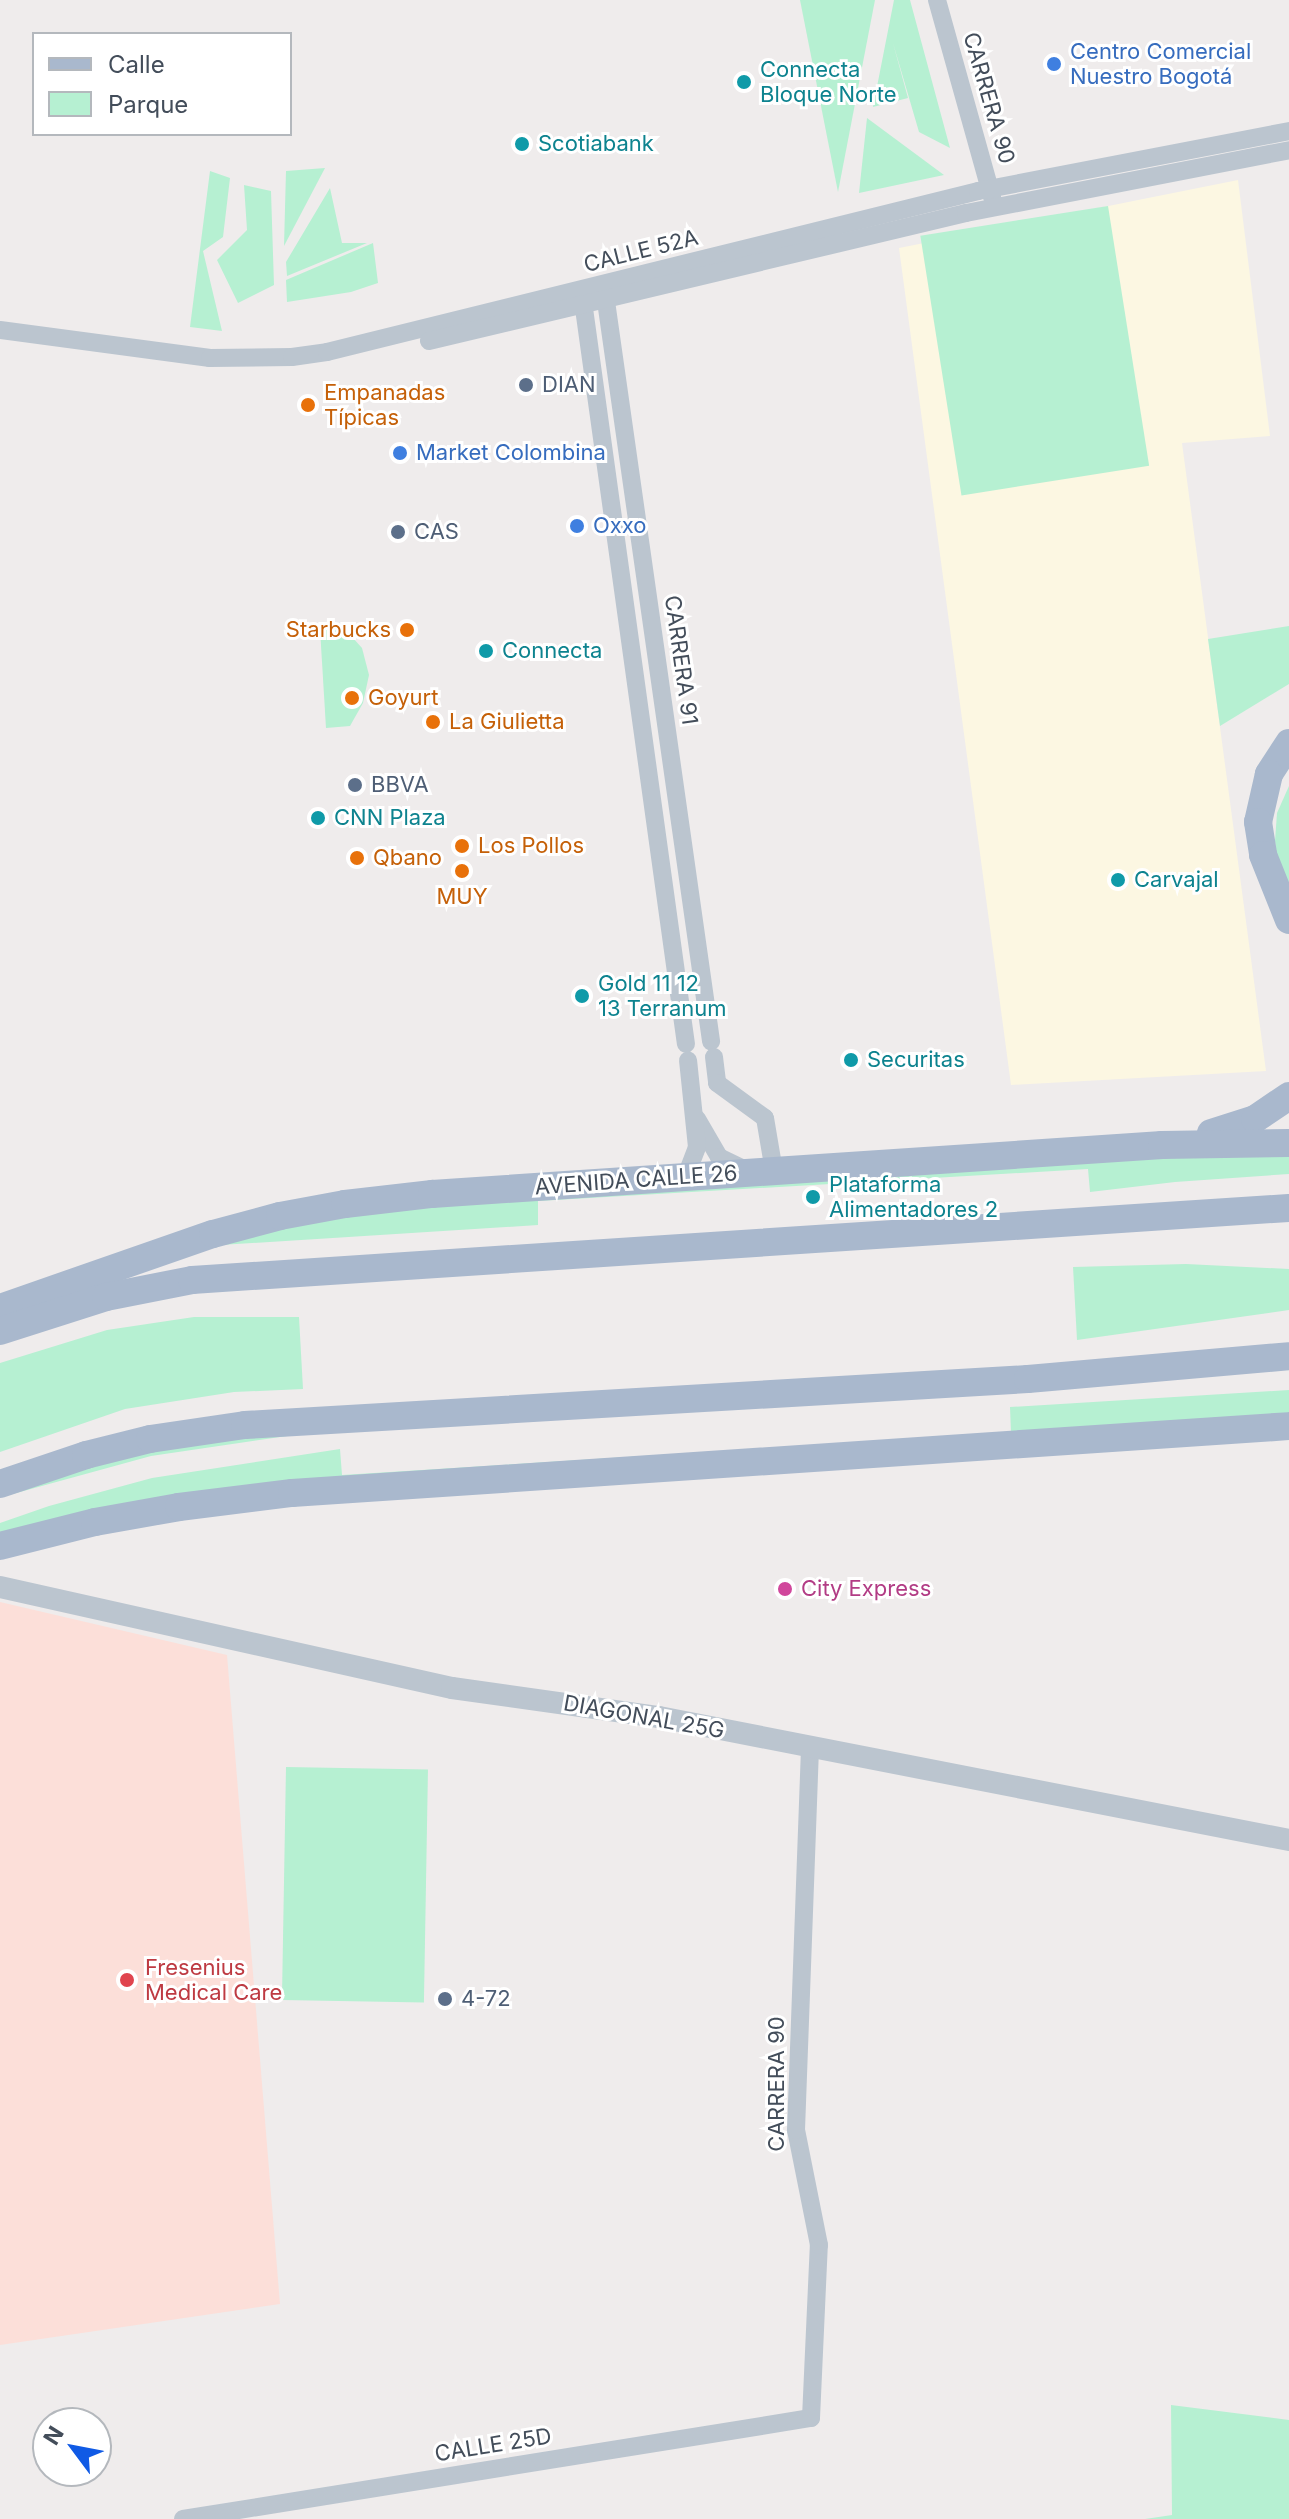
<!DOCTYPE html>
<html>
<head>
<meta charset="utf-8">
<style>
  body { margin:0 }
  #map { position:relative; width:1289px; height:2519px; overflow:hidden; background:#efecec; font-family:Inter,sans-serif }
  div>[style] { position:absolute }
  .commercial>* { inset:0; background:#fcf7e2 }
  .medical>* { inset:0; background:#fcdfd9 }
  .green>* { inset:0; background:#b6f0d2; transform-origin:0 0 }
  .minor>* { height:18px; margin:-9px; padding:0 9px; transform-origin:9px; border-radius:9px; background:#bbc5cf }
  .tertiary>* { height:22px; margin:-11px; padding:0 11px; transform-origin:11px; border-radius:11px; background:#bbc5cf }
  .primary>* { height:28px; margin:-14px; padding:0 14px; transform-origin:14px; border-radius:14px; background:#a9b8cd }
  .dots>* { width:22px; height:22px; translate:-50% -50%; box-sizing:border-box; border:4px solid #fff; border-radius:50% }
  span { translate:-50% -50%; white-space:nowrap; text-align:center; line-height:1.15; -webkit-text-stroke:6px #fff; paint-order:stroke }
  .shop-label { font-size:22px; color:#366cbe }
  .left { translate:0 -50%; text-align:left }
  .culture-label { font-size:22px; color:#0d838f }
  .street-label { font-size:22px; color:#434d5a }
  .service-label { font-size:22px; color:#4e5e75 }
  .food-label { font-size:22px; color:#c56008 }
  .right { translate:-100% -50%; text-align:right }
  .hotel-label { font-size:22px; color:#b23c85 }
  .health-label { font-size:22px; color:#be3a42 }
  .legend { position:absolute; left:32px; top:32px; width:260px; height:104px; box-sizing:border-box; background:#fff; border:2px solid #b4b8bd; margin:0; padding:10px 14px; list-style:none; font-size:24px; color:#434d5a }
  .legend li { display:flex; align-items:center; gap:16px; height:40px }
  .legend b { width:40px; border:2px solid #b4b8bd }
  .north { position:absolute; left:32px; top:2407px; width:80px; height:80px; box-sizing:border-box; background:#fff; border:2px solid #b4b8bd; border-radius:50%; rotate:302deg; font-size:22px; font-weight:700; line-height:32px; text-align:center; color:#434d5a }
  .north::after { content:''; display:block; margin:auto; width:28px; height:36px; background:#105ae5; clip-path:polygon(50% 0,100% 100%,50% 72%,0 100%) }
</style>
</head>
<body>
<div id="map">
  <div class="commercial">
    <div style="clip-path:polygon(1238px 180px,1270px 436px,1182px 443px,1266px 1071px,1011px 1085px,899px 248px)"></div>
  </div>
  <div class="medical">
    <div style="clip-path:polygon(0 1602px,227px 1655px,280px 2304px,0 2345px)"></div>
  </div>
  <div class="green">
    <div style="clip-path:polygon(800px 0,875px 0,838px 192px)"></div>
    <div style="clip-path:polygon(894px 0,910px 0,950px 148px,919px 132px,893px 43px,908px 98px,873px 107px)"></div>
    <div style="clip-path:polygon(867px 118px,944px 175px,859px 193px)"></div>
    <div style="clip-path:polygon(325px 168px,284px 246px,286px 171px)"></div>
    <div style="clip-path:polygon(210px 171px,230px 178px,223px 237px,203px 251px,222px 331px,190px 327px)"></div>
    <div style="clip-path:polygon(244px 185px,271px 191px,274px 285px,238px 303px,217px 260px,247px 230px)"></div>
    <div style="clip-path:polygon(330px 188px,342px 243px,367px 243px,287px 276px,286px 262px)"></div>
    <div style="left:1108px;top:206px;width:263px;height:190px;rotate:81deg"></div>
    <div style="clip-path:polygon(373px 243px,378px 283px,351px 292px,287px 302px,286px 280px)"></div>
    <div style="clip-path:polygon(1289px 626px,1289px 684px,1220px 726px,1208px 639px)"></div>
    <div style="clip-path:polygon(343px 627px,362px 648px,369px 675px,363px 703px,350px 726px,326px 728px,320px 629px)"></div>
    <div style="clip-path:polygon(1289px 786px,1289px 890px,1278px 866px,1275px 841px,1277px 813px)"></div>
    <div style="clip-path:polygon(1289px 1150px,1289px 1174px,1175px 1182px,1090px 1192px,1088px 1169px,538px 1201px,538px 1225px,189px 1247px,401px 1205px)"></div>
    <div style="clip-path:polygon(1186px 1264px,1289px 1269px,1289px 1310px,1077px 1340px,1073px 1267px)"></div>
    <div style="clip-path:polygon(194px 1317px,299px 1317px,303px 1389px,234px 1392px,125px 1409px,0 1452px,0 1363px,107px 1330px)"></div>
    <div style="clip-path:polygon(1289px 1390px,1289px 1416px,317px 1484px,0 1538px,0 1523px,49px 1506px,152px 1478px,340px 1449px,342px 1475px,1011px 1433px,1010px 1407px)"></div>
    <div style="clip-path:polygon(294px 1435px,151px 1456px,9px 1495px,52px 1472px,180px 1441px)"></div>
    <div style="left:286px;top:1767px;width:142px;height:233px;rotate:1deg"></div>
    <div style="clip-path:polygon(1171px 2405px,1289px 2420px,1289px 2519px,1145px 2519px,1172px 2515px)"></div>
  </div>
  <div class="minor">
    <div style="left:937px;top:0;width:205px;rotate:74.4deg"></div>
    <div style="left:604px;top:287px;width:762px;rotate:81.92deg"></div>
    <div style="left:582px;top:294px;width:757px;rotate:82.11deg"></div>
    <div style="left:0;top:330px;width:212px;rotate:7.6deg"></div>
    <div style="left:210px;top:358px;width:82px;rotate:-0.7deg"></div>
    <div style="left:292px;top:357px;width:35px;rotate:-8deg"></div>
    <div style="left:327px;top:352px;width:671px;rotate:-13.89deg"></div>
    <div style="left:978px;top:191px;width:317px;rotate:-10.9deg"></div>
    <div style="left:429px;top:341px;width:552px;rotate:-13.41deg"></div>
    <div style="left:966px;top:213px;width:329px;rotate:-11deg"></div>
    <div style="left:714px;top:1057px;width:26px;rotate:83deg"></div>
    <div style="left:717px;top:1083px;width:59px;rotate:36.1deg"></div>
    <div style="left:765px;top:1118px;width:54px;rotate:80.4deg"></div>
    <div style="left:697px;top:1119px;width:44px;rotate:59.9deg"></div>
    <div style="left:719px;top:1157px;width:30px;rotate:26deg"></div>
    <div style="left:686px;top:1176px;width:31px;rotate:-69deg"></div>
    <div style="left:697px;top:1147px;width:87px;rotate:-95.9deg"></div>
    <div style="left:183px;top:2519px;width:636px;rotate:-9.14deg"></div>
    <div style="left:811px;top:2418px;width:173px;rotate:-87.4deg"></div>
    <div style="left:819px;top:2245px;width:117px;rotate:-101.3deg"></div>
    <div style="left:796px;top:2130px;width:382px;rotate:-87.9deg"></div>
  </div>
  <div class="tertiary">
    <div style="left:0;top:1587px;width:463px;rotate:12.6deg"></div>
    <div style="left:452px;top:1688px;width:209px;rotate:8deg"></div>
    <div style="left:659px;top:1717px;width:642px;rotate:11.05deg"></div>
  </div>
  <div class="primary">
    <div style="left:1289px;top:743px;width:37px;rotate:123deg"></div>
    <div style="left:1269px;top:774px;width:49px;rotate:102.9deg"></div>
    <div style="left:1258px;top:822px;width:33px;rotate:81deg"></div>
    <div style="left:1263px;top:855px;width:70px;rotate:68.2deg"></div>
    <div style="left:1211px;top:1133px;width:46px;rotate:-17.7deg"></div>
    <div style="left:1255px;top:1119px;width:41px;rotate:-34.1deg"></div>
    <div style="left:0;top:1308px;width:225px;rotate:-19.2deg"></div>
    <div style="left:213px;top:1234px;width:69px;rotate:-15deg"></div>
    <div style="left:280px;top:1216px;width:66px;rotate:-10.5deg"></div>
    <div style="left:345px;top:1204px;width:88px;rotate:-6.6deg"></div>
    <div style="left:432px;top:1194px;width:732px;rotate:-3.84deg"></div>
    <div style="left:1162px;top:1145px;width:127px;rotate:-0.9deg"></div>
    <div style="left:0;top:1331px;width:111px;rotate:-17.8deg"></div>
    <div style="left:106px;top:1297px;width:88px;rotate:-11.2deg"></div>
    <div style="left:192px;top:1280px;width:1099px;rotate:-3.76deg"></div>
    <div style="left:0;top:1484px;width:91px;rotate:-18.6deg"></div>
    <div style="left:86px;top:1455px;width:66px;rotate:-14deg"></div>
    <div style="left:150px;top:1439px;width:96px;rotate:-8.4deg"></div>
    <div style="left:245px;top:1425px;width:784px;rotate:-3.36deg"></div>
    <div style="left:1028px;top:1379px;width:262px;rotate:-5deg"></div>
    <div style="left:0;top:1546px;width:98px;rotate:-14.2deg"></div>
    <div style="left:95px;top:1522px;width:85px;rotate:-10.1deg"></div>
    <div style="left:179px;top:1507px;width:114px;rotate:-7.1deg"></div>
    <div style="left:292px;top:1493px;width:999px;rotate:-3.84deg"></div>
  </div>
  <div class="dots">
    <div style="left:1054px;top:64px;background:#3f7fe0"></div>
    <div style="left:744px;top:82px;background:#0f9aa8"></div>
    <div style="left:522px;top:144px;background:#0f9aa8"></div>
    <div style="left:526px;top:385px;background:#5c6f8a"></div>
    <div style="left:308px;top:405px;background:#e8710a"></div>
    <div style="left:400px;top:453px;background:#3f7fe0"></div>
    <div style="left:577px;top:526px;background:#3f7fe0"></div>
    <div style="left:398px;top:532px;background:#5c6f8a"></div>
    <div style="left:407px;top:630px;background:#e8710a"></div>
    <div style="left:486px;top:651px;background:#0f9aa8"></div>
    <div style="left:352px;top:698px;background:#e8710a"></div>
    <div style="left:433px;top:722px;background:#e8710a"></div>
    <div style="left:355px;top:785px;background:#5c6f8a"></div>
    <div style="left:318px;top:818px;background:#0f9aa8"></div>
    <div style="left:462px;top:846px;background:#e8710a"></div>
    <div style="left:357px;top:858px;background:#e8710a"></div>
    <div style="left:462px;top:871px;background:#e8710a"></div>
    <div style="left:1118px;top:880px;background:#0f9aa8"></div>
    <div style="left:582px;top:996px;background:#0f9aa8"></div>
    <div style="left:851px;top:1060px;background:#0f9aa8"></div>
    <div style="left:813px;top:1197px;background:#0f9aa8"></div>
    <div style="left:785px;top:1589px;background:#d1479c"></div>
    <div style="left:127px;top:1980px;background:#e0444e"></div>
    <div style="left:445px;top:1999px;background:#5c6f8a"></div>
  </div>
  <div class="shop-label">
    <span class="left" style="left:1070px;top:64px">Centro Comercial<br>Nuestro Bogotá</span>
    <span class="left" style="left:416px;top:453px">Market Colombina</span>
    <span class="left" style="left:593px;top:526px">Oxxo</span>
  </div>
  <div class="culture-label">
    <span class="left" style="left:760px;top:82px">Connecta<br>Bloque Norte</span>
    <span class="left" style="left:538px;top:144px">Scotiabank</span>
    <span class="left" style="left:502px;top:651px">Connecta</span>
    <span class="left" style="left:334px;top:818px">CNN Plaza</span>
    <span class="left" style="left:1134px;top:880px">Carvajal</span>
    <span class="left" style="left:598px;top:996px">Gold 11 12<br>13 Terranum</span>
    <span class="left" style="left:867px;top:1060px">Securitas</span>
    <span class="left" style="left:829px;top:1197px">Plataforma<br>Alimentadores 2</span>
  </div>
  <div class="street-label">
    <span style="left:989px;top:98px;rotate:74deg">CARRERA 90</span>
    <span style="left:641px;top:251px;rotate:-14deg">CALLE 52A</span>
    <span style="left:681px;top:660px;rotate:82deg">CARRERA 91</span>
    <span style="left:636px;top:1180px;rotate:-4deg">AVENIDA CALLE 26</span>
    <span style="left:644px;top:1717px;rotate:10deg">DIAGONAL 25G</span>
    <span style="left:777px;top:2084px;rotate:-90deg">CARRERA 90</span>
    <span style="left:493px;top:2445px;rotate:-9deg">CALLE 25D</span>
  </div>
  <div class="service-label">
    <span class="left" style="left:542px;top:385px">DIAN</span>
    <span class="left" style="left:414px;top:532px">CAS</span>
    <span class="left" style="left:371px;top:785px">BBVA</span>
    <span class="left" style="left:461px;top:1999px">4-72</span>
  </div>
  <div class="food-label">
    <span class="left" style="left:324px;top:405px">Empanadas<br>Típicas</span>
    <span class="right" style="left:391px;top:630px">Starbucks</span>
    <span class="left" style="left:368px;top:698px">Goyurt</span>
    <span class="left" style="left:449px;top:722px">La Giulietta</span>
    <span class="left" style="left:478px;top:846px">Los Pollos</span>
    <span class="left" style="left:373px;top:858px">Qbano</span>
    <span style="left:462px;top:897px">MUY</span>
  </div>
  <div class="hotel-label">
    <span class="left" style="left:801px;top:1589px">City Express</span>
  </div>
  <div class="health-label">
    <span class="left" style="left:145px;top:1980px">Fresenius<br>Medical Care</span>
  </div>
  <ul class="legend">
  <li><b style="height:10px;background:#a9b8cd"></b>Calle</li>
  <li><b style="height:22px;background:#b6f0d2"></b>Parque</li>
  </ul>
  <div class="north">N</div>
</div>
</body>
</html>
